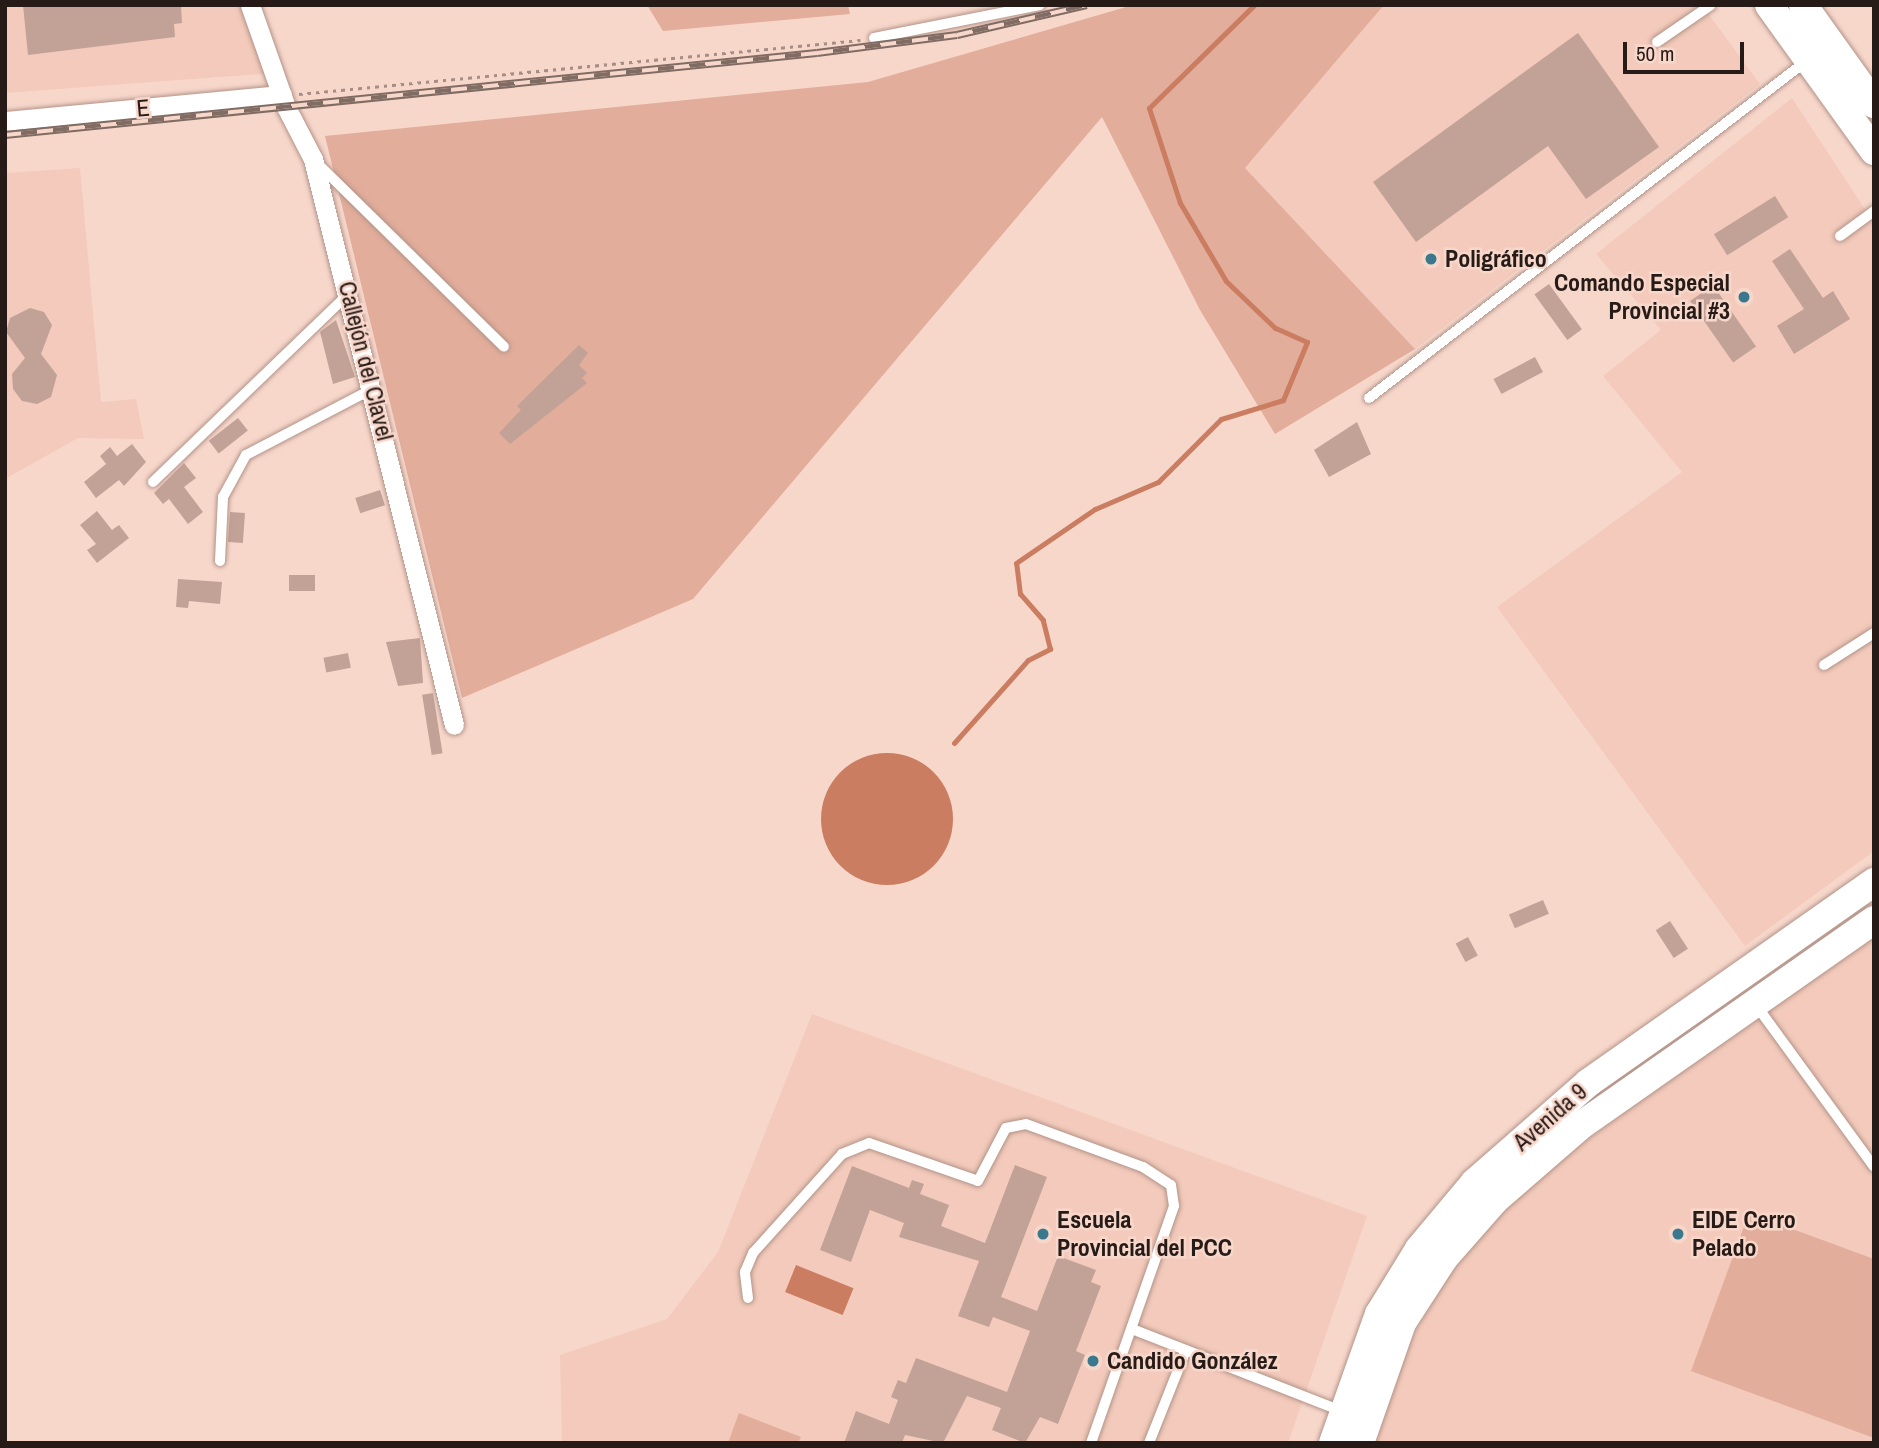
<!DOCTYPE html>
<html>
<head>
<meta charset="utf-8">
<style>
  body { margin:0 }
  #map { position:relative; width:1879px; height:1448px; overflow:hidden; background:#f8d7cb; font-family:"Archivo Narrow",sans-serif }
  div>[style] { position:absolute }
  .built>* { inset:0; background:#f3cabb }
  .green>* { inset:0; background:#e2ad9a }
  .water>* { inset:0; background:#ca7d60; transform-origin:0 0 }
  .round { border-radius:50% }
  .stream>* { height:5px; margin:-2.5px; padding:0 2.5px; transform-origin:2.5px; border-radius:2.5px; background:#ca7d60 }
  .building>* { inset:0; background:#c2a297; transform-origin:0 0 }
  .path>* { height:2.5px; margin-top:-1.25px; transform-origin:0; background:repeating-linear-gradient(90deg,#a78e85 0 3.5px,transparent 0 8.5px) }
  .roads { filter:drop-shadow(0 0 2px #b29388) drop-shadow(0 0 2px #b29388) }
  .lane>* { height:10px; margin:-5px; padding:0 5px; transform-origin:5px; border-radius:5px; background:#fff }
  .street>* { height:19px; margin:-9.5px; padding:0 9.5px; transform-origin:9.5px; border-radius:9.5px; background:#fff }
  .secondary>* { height:28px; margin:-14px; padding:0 14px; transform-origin:14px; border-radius:14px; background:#fff }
  .rail>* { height:8px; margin-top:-4px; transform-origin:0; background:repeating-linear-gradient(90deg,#f8d7cb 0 16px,#816c64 0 32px); box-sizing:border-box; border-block:2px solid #816c64 }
  .dots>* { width:19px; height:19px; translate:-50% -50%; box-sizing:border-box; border:4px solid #f8d7cb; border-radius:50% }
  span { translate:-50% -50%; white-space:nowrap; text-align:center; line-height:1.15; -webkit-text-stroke:5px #f8d7cb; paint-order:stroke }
  .street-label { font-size:24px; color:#271b17 }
  .poi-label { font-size:24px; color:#271b17; font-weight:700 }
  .left { translate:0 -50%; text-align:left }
  .right { translate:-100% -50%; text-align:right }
  .frame { position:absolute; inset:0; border:7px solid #271b17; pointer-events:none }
  .scale { position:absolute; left:1623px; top:42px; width:121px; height:32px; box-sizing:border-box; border:4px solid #271b17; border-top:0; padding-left:9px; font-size:21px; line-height:24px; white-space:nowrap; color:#271b17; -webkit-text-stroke:5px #f8d7cb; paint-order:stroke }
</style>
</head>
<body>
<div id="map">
  <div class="built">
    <div style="clip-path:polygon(5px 5px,250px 5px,274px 73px,5px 93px)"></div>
    <div style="clip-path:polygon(1384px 5px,1702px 5px,1760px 84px,1415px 349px,1245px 168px)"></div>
    <div style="clip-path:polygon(1792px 98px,1874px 223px,1874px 851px,1745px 946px,1497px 607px,1682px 472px,1603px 376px,1661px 330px,1596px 254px)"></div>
    <div style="clip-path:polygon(80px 168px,101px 402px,136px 399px,144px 439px,78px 438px,5px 479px,5px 173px)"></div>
    <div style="clip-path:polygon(1874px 933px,1874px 1443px,1374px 1443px,1402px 1356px,1444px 1282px,1522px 1187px)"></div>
    <div style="clip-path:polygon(812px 1014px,1367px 1216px,1288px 1443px,562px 1443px,560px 1355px,667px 1319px,718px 1252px)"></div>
  </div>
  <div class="green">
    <div style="clip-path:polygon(647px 5px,848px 5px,850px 14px,663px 31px)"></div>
    <div style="clip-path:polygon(1133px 5px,1384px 5px,1245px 168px,1415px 349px,1275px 434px,1200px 310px,1102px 117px,693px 599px,462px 698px,325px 136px,868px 82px)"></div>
    <div style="clip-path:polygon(1749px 1213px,1874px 1259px,1874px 1438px,1691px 1371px)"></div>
    <div style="clip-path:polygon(739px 1413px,801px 1437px,798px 1443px,728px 1443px)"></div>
  </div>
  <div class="water">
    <div class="round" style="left:821px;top:753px;width:132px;height:132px"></div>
    <div style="left:796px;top:1265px;width:62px;height:29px;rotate:22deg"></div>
  </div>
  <div class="stream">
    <div style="left:954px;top:743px;width:111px;rotate:-48.3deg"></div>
    <div style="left:1028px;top:660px;width:25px;rotate:-27deg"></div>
    <div style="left:1050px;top:649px;width:30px;rotate:-104deg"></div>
    <div style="left:1043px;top:620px;width:35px;rotate:-131deg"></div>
    <div style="left:1020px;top:594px;width:31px;rotate:-97deg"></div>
    <div style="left:1016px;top:563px;width:96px;rotate:-34.4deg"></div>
    <div style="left:1095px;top:509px;width:69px;rotate:-23.2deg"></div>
    <div style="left:1158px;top:482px;width:89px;rotate:-45deg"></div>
    <div style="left:1221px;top:419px;width:65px;rotate:-17deg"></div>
    <div style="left:1283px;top:400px;width:63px;rotate:-67.5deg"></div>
    <div style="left:1307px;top:342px;width:35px;rotate:-156deg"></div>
    <div style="left:1275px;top:328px;width:68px;rotate:-136.2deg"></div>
    <div style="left:1226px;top:281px;width:91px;rotate:-120.5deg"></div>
    <div style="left:1180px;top:203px;width:100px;rotate:-108.1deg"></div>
    <div style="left:1149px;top:108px;width:147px;rotate:-44.4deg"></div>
  </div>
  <div class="building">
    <div style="clip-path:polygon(23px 5px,181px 5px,182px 23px,174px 24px,175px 37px,28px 55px)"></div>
    <div style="clip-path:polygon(1578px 33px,1659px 147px,1586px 199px,1548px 146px,1416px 242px,1373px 182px)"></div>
    <div style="left:1775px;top:196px;width:25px;height:72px;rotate:58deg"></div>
    <div style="clip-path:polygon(1790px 249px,1823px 298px,1833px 291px,1850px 319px,1794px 354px,1777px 326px,1804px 309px,1772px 261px)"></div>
    <div style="left:1549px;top:284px;width:56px;height:18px;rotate:54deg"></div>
    <div style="left:1713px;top:285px;width:75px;height:28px;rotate:55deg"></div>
    <div style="clip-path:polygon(30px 308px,44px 312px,52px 325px,41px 354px,57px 375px,51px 397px,37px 404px,22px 401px,13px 389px,12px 374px,25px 358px,6px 332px,10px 318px)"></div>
    <div style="clip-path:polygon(336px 320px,355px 377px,333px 384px,320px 332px)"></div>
    <div style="clip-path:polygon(579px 345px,588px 353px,579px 365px,587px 373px,582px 378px,587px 383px,510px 444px,499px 433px,521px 410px,517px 406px)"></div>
    <div style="left:1535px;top:357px;width:17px;height:47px;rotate:62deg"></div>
    <div style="left:238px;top:418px;width:16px;height:37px;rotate:52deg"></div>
    <div style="clip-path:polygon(1357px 422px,1371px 454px,1329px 477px,1314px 450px)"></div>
    <div style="clip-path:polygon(132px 444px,146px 462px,124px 486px,119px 480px,96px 498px,84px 482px,106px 464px,100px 456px,110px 447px,117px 456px)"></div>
    <div style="clip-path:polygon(184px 463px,196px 478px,184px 487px,203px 512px,188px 524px,169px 499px,163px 504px,154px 493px)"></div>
    <div style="left:380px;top:490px;width:16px;height:26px;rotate:72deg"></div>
    <div style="clip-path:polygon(97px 511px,112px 530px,119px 525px,129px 538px,97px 563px,87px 550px,96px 544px,80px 525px)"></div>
    <div style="left:230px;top:512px;width:15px;height:30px;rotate:4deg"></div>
    <div style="left:315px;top:575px;width:16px;height:26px;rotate:90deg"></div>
    <div style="clip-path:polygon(178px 579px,222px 582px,220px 604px,189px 601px,188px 608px,176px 607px)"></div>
    <div style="clip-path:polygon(420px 638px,423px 683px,398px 686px,386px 642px)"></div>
    <div style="left:348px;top:653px;width:15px;height:25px;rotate:79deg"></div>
    <div style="left:433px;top:693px;width:61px;height:11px;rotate:81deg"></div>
    <div style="left:1543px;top:900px;width:15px;height:37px;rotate:67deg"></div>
    <div style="left:1670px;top:921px;width:33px;height:17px;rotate:57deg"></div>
    <div style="left:1468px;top:937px;width:21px;height:14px;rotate:62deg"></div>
    <div style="clip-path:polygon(1015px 1165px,1047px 1177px,1001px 1297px,1037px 1311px,1058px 1256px,1096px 1270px,1091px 1282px,1101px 1286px,1076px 1351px,1085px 1355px,1058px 1424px,1040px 1417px,1025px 1443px,992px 1430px,1001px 1408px,967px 1396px,943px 1443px,905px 1435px,902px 1443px,844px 1443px,856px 1411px,889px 1424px,898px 1400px,891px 1397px,898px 1380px,906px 1383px,916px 1358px,1007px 1392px,1030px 1331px,993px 1317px,989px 1327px,958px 1316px,979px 1261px,899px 1237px,904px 1223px,870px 1210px,851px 1262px,820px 1250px,852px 1166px,909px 1188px,912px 1180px,924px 1184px,920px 1194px,949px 1205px,941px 1226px,985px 1243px)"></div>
  </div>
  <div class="path">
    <div style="left:299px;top:94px;width:564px;rotate:-5.5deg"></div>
  </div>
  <div class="roads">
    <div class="lane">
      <div style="left:874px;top:38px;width:169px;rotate:-11.2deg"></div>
      <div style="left:1657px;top:42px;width:65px;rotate:-34.4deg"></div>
      <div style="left:317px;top:163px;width:262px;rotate:44.5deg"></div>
      <div style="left:1840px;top:236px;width:42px;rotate:-36.3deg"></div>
      <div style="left:1369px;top:398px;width:550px;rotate:-37.62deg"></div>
      <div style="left:153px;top:482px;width:269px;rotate:-43.9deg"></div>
      <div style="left:220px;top:561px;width:64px;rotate:-87.3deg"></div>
      <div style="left:223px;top:497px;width:48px;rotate:-61.3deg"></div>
      <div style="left:246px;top:455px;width:142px;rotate:-27.6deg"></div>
      <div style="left:1824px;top:665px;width:59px;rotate:-32.6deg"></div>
      <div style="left:1756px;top:1005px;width:200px;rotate:53.9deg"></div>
      <div style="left:748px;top:1298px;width:26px;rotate:-97deg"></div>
      <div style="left:745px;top:1272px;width:21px;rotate:-67deg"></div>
      <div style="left:753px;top:1253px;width:133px;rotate:-48deg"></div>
      <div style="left:842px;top:1154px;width:29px;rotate:-22deg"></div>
      <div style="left:869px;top:1143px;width:115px;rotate:19.2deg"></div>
      <div style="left:978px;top:1181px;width:60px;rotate:-62.2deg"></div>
      <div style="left:1006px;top:1128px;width:20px;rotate:-11deg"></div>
      <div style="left:1026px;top:1124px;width:125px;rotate:20.2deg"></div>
      <div style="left:1143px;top:1167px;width:33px;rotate:33deg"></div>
      <div style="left:1171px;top:1185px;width:21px;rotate:82deg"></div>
      <div style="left:1174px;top:1206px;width:251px;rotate:109.3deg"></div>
      <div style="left:1132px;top:1329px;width:228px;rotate:21.4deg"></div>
      <div style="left:1149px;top:1443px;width:100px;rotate:-68.3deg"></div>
    </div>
    <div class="street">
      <div style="left:250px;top:5px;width:108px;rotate:70.6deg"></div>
      <div style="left:286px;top:107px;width:59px;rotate:62.6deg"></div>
      <div style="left:313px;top:159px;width:583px;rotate:76.01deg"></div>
      <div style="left:5px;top:121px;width:278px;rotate:-5.4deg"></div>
    </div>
    <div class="secondary">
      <div style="left:1769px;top:5px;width:180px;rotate:54.3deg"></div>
      <div style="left:1803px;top:5px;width:122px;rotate:54.4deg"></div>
      <div style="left:1333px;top:1443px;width:137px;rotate:-70.4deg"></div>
      <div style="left:1379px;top:1314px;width:76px;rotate:-58.4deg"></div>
      <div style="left:1419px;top:1249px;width:87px;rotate:-50.1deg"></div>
      <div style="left:1475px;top:1182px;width:150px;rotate:-41.2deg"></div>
      <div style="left:1588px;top:1083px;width:350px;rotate:-35.1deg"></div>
      <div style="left:1360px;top:1443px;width:127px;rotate:-70.7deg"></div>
      <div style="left:1402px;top:1323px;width:77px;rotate:-57.1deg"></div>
      <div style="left:1444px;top:1258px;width:77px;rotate:-48.7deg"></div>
      <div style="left:1495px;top:1200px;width:113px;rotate:-41deg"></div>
      <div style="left:1580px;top:1126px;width:359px;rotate:-35deg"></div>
    </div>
  </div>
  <div class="rail">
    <div style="left:5px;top:135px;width:816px;rotate:-5.77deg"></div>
    <div style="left:817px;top:53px;width:141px;rotate:-7.3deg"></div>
    <div style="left:957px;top:35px;width:133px;rotate:-13deg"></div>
  </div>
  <div class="dots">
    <div style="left:1431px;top:259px;background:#3a798d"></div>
    <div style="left:1744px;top:297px;background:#3a798d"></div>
    <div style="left:1043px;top:1234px;background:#3a798d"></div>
    <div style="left:1678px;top:1234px;background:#3a798d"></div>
    <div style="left:1093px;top:1361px;background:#3a798d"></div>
  </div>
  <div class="street-label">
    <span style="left:143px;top:108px;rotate:-5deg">E</span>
    <span style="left:366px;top:361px;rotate:76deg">Callejón del Clavel</span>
    <span style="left:1550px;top:1117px;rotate:-41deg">Avenida 9</span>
  </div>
  <div class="poi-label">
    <span class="left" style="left:1445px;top:259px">Poligráfico</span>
    <span class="right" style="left:1730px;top:297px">Comando Especial<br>Provincial #3</span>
    <span class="left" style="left:1057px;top:1234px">Escuela<br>Provincial del PCC</span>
    <span class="left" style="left:1692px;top:1234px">EIDE Cerro<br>Pelado</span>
    <span class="left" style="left:1107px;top:1361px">Candido González</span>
  </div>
  <div class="frame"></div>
  <div class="scale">50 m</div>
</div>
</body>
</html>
